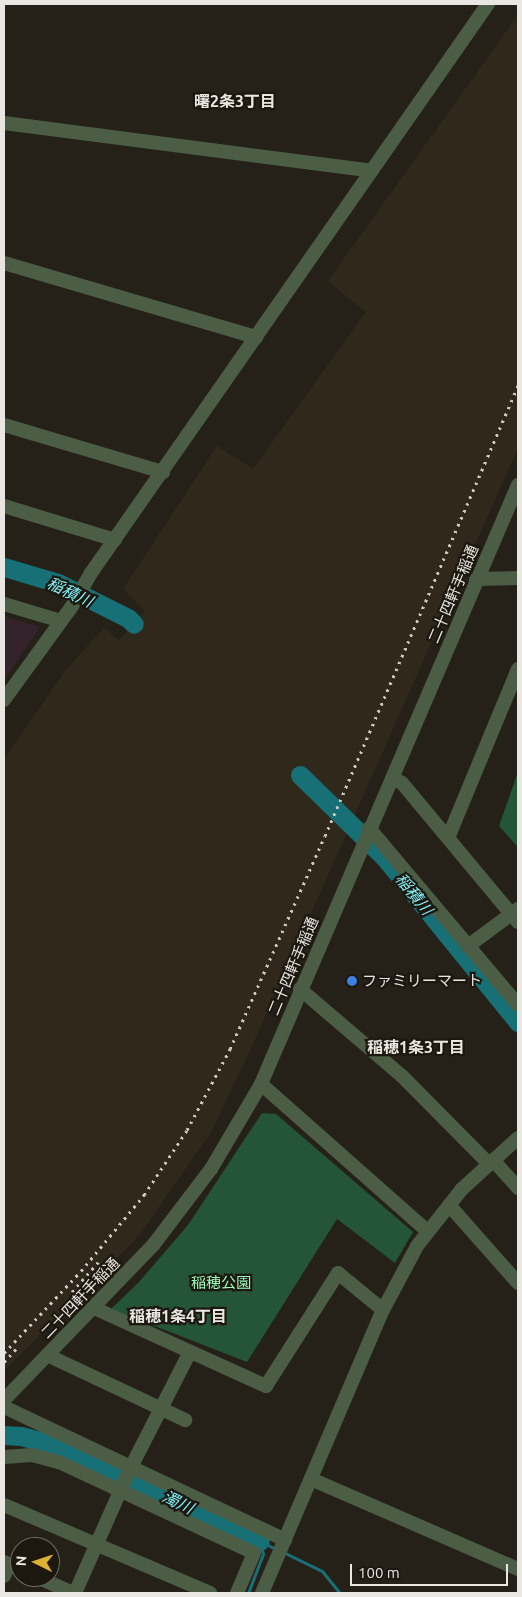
<!DOCTYPE html>
<html>
<head>
<meta charset="utf-8">
<style>
  body { margin:0 }
  #map { position:relative; width:522px; height:1597px; overflow:hidden; background:#252119; font-family:Ubuntu,"Noto Sans JP",sans-serif }
  div>[style] { position:absolute }
  .built>* { inset:0; background:#30291b }
  .industrial>* { inset:0; background:#34232b }
  .green>* { inset:0; background:#235536 }
  .stream>* { height:3px; margin:-1.5px; padding:0 1.5px; transform-origin:1.5px; border-radius:1.5px; background:#167076 }
  .river>* { height:19px; margin:-9.5px; padding:0 9.5px; transform-origin:9.5px; border-radius:9.5px; background:#167076 }
  .minor>* { height:14px; margin:-7px; padding:0 7px; transform-origin:7px; border-radius:7px; background:#4b5d45 }
  .rail>* { height:3px; margin-top:-1.5px; transform-origin:0; background:repeating-linear-gradient(90deg,#ccc9c4 0 2.5px,transparent 0 7.5px) }
  .dots>* { width:14px; height:14px; translate:-50% -50%; box-sizing:border-box; border:2px solid #1c1810; border-radius:50% }
  span { translate:-50% -50%; white-space:nowrap; text-align:center; line-height:1.15; -webkit-text-stroke:4.5px #1c1810; paint-order:stroke }
  .street-label { font-size:15px; color:#eae7e2 }
  .poi-label { font-size:15px; color:#eae7e2 }
  .left { translate:0 -50%; text-align:left }
  .park-label { font-size:15px; color:#99faba }
  .neighbourhood-label { font-size:16px; color:#eae7e2; font-weight:700 }
  .water-label { font-size:16px; color:#83f2fb; font-style:italic }
  .frame { position:absolute; inset:0; border:5px solid #eae7e2; pointer-events:none }
  .north { position:absolute; left:10px; top:1537px; width:50px; height:50px; box-sizing:border-box; background:#1c1810; border:1px solid #6e6b64; border-radius:50%; rotate:274deg; font-size:14px; font-weight:700; line-height:20px; text-align:center; color:#eae7e2 }
  .north::after { content:''; display:block; margin:auto; width:18px; height:22px; background:#ddb133; clip-path:polygon(50% 0,100% 100%,50% 72%,0 100%) }
  .scale { position:absolute; left:350px; top:1564px; width:158px; height:22px; box-sizing:border-box; border:2px solid #eae7e2; border-top:0; padding-left:6px; font-size:15px; line-height:18px; white-space:nowrap; color:#eae7e2; -webkit-text-stroke:4px #1c1810; paint-order:stroke }
</style>
</head>
<body>
<div id="map">
  <div class="built">
    <div style="clip-path:polygon(518px 15px,518px 448px,247px 1057px,211px 1132px,138px 1237px,4px 1371px,4px 759px,65px 671px,104px 628px,119px 640px,145px 611px,123px 589px,217px 446px,253px 469px,366px 312px,328px 281px)"></div>
  </div>
  <div class="industrial">
    <div style="clip-path:polygon(4px 616px,40px 627px,4px 680px)"></div>
  </div>
  <div class="green">
    <div style="clip-path:polygon(518px 772px,518px 847px,499px 826px)"></div>
    <div style="clip-path:polygon(262px 1113px,276px 1114px,413px 1232px,395px 1263px,337px 1219px,247px 1362px,111px 1309px,139px 1282px,188px 1225px)"></div>
  </div>
  <div class="stream">
    <div style="left:260px;top:1541px;width:20px;rotate:27deg"></div>
    <div style="left:283px;top:1552px;width:43px;rotate:26deg"></div>
    <div style="left:322px;top:1571px;width:28px;rotate:51deg"></div>
    <div style="left:248px;top:1593px;width:42px;rotate:-69deg"></div>
    <div style="left:263px;top:1554px;width:13px;rotate:-103deg"></div>
  </div>
  <div class="river">
    <div style="left:4px;top:567px;width:56px;rotate:16.5deg"></div>
    <div style="left:58px;top:583px;width:78px;rotate:26.6deg"></div>
    <div style="left:128px;top:618px;width:8px;rotate:45deg"></div>
    <div style="left:300px;top:775px;width:120px;rotate:44.3deg"></div>
    <div style="left:386px;top:859px;width:210px;rotate:51deg"></div>
    <div style="left:4px;top:1435px;width:17px;rotate:3deg"></div>
    <div style="left:21px;top:1436px;width:39px;rotate:15deg"></div>
    <div style="left:59px;top:1446px;width:222px;rotate:25.3deg"></div>
  </div>
  <div class="minor">
    <div style="left:4px;top:123px;width:371px;rotate:7.4deg"></div>
    <div style="left:4px;top:263px;width:263px;rotate:16.4deg"></div>
    <div style="left:4px;top:425px;width:166px;rotate:16.5deg"></div>
    <div style="left:4px;top:506px;width:116px;rotate:17deg"></div>
    <div style="left:476px;top:579px;width:42px;rotate:-1.4deg"></div>
    <div style="left:4px;top:604px;width:59px;rotate:16.6deg"></div>
    <div style="left:4px;top:700px;width:116px;rotate:-54.1deg"></div>
    <div style="left:72px;top:606px;width:38px;rotate:-60deg"></div>
    <div style="left:91px;top:573px;width:694px;rotate:-55.1deg"></div>
    <div style="left:393px;top:778px;width:10px;rotate:29deg"></div>
    <div style="left:402px;top:783px;width:181px;rotate:50.2deg"></div>
    <div style="left:369px;top:828px;width:231px;rotate:49.9deg"></div>
    <div style="left:448px;top:838px;width:183px;rotate:-67.5deg"></div>
    <div style="left:468px;top:946px;width:62px;rotate:-36.5deg"></div>
    <div style="left:300px;top:989px;width:134px;rotate:40.5deg"></div>
    <div style="left:402px;top:1076px;width:124px;rotate:45.3deg"></div>
    <div style="left:261px;top:1084px;width:222px;rotate:41.5deg"></div>
    <div style="left:493px;top:1160px;width:38px;rotate:48deg"></div>
    <div style="left:449px;top:1205px;width:104px;rotate:48.5deg"></div>
    <div style="left:94px;top:1308px;width:189px;rotate:24.4deg"></div>
    <div style="left:266px;top:1386px;width:134px;rotate:-57.5deg"></div>
    <div style="left:338px;top:1273px;width:58px;rotate:39.4deg"></div>
    <div style="left:47px;top:1355px;width:153px;rotate:25.2deg"></div>
    <div style="left:4px;top:1400px;width:216px;rotate:-46.1deg"></div>
    <div style="left:154px;top:1244px;width:94px;rotate:-52.8deg"></div>
    <div style="left:211px;top:1169px;width:99px;rotate:-59.5deg"></div>
    <div style="left:261px;top:1084px;width:652px;rotate:-66.78deg"></div>
    <div style="left:4px;top:1407px;width:311px;rotate:25.3deg"></div>
    <div style="left:4px;top:1457px;width:28px;rotate:-4deg"></div>
    <div style="left:32px;top:1455px;width:28px;rotate:15deg"></div>
    <div style="left:59px;top:1462px;width:215px;rotate:25deg"></div>
    <div style="left:254px;top:1553px;width:43px;rotate:113deg"></div>
    <div style="left:311px;top:1479px;width:226px;rotate:23.5deg"></div>
    <div style="left:4px;top:1505px;width:224px;rotate:23.1deg"></div>
    <div style="left:4px;top:1562px;width:17px;rotate:24deg"></div>
    <div style="left:4px;top:1576px;width:12px;rotate:-66deg"></div>
    <div style="left:37px;top:1577px;width:39px;rotate:24deg"></div>
    <div style="left:75px;top:1593px;width:133px;rotate:-66.1deg"></div>
    <div style="left:129px;top:1471px;width:134px;rotate:-62.9deg"></div>
    <div style="left:262px;top:1593px;width:308px;rotate:-66.9deg"></div>
    <div style="left:383px;top:1310px;width:72px;rotate:-62deg"></div>
    <div style="left:417px;top:1246px;width:73px;rotate:-51.7deg"></div>
    <div style="left:462px;top:1189px;width:76px;rotate:-42.3deg"></div>
  </div>
  <div class="rail">
    <div style="left:72px;top:1292px;width:43px;rotate:-48.8deg"></div>
    <div style="left:4px;top:1353px;width:112px;rotate:-46.8deg"></div>
    <div style="left:81px;top:1271px;width:99px;rotate:-50.3deg"></div>
    <div style="left:144px;top:1195px;width:78px;rotate:-56.5deg"></div>
    <div style="left:187px;top:1130px;width:92px;rotate:-62deg"></div>
    <div style="left:230px;top:1049px;width:233px;rotate:-66deg"></div>
    <div style="left:325px;top:836px;width:491px;rotate:-66.8deg"></div>
    <div style="left:4px;top:1362px;width:18px;rotate:-47deg"></div>
  </div>
  <div class="dots">
    <div style="left:352px;top:981px;background:#3f7fe0"></div>
  </div>
  <div class="street-label">
    <span style="left:453px;top:594px;rotate:-67deg">二十四軒手稲通</span>
    <span style="left:293px;top:966px;rotate:-67deg">二十四軒手稲通</span>
    <span style="left:80px;top:1298px;rotate:-46deg">二十四軒手稲通</span>
  </div>
  <div class="poi-label">
    <span class="left" style="left:362px;top:981px">ファミリーマート</span>
  </div>
  <div class="park-label">
    <span style="left:221px;top:1283px">稲穂公園</span>
  </div>
  <div class="neighbourhood-label">
    <span style="left:235px;top:101px">曙2条3丁目</span>
    <span style="left:416px;top:1047px">稲穂1条3丁目</span>
    <span style="left:178px;top:1316px">稲穂1条4丁目</span>
  </div>
  <div class="water-label">
    <span style="left:70px;top:592px;rotate:25deg">稲積川</span>
    <span style="left:414px;top:894px;rotate:51deg">稲積川</span>
    <span style="left:178px;top:1502px;rotate:26deg">濁川</span>
  </div>
  <div class="frame"></div>
  <div class="north">N</div>
  <div class="scale">100 m</div>
</div>
</body>
</html>
